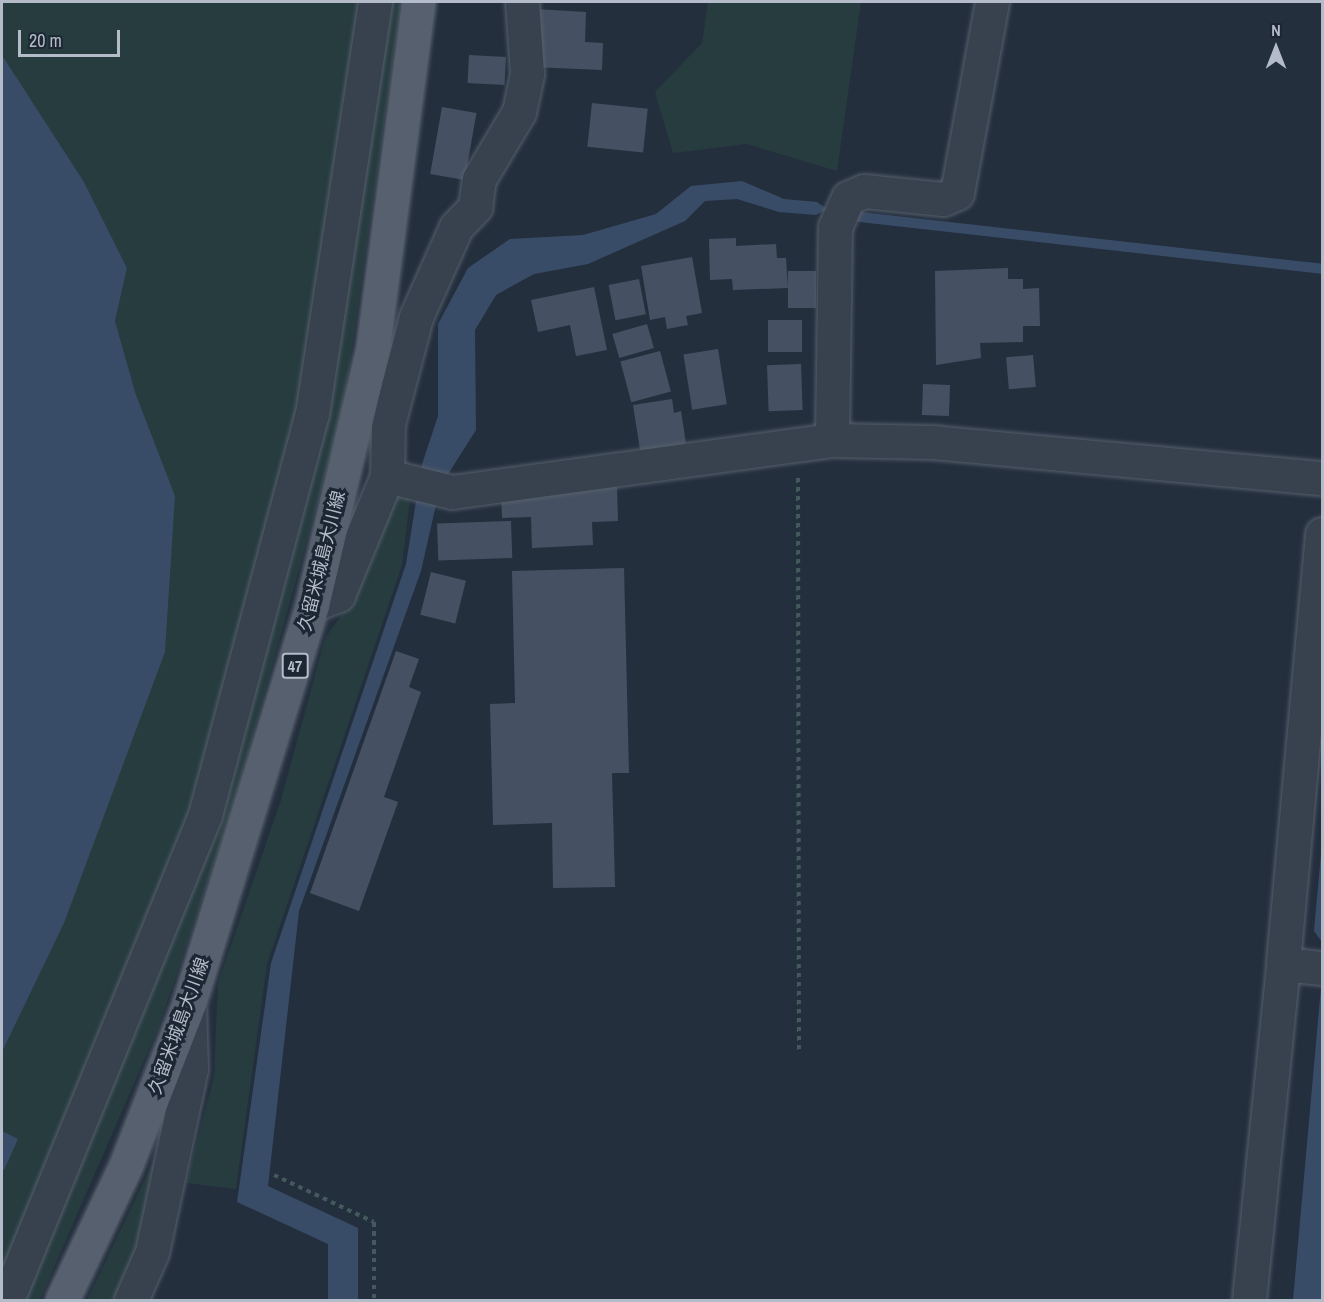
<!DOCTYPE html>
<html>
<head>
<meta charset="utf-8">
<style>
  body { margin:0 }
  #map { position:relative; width:1324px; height:1302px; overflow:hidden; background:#242f3e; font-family:"Archivo Narrow","Noto Sans JP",sans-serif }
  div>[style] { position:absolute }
  .green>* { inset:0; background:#263c3f }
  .water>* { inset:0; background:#394c67 }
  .stream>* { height:10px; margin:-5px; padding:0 5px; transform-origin:5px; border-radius:5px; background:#394c67 }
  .building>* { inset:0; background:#455162; transform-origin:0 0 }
  .path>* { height:4px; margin-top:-2px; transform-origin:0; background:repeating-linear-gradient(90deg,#44595c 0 4.5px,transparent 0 9px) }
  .roads { filter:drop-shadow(0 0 2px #565f6c) drop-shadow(0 0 2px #565f6c) }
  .minor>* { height:33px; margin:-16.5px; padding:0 16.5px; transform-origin:16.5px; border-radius:16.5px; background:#38414e }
  .major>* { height:33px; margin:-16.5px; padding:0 16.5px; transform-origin:16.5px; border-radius:16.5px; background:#56606e }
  span { translate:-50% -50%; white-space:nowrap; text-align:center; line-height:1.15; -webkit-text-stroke:6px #1d2633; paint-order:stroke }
  .shield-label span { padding:2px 4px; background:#1d2633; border:2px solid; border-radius:4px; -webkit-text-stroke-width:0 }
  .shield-label { font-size:16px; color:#b4bcc9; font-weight:700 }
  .street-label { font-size:18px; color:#b4bcc9 }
  .frame { position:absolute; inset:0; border:3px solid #b4bcc9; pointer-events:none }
  .north { position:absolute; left:1246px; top:18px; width:60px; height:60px; -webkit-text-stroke:4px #1d2633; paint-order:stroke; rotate:0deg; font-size:16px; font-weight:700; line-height:24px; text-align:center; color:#b4bcc9 }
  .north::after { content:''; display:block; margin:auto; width:21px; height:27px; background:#b4bcc9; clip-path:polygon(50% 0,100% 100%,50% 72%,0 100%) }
  .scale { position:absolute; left:18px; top:30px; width:102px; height:27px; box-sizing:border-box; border:3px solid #b4bcc9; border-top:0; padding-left:8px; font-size:18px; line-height:21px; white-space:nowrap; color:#b4bcc9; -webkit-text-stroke:4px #1d2633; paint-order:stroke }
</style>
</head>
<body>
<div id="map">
  <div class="green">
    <div style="clip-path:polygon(2px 2px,401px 2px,343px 411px,231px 814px,159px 1026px,40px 1300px,2px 1300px,2px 1169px,18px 1139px,2px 1131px,2px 1052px,64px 922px,136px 395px,115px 321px,127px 268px,84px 182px,2px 55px)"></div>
    <div style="clip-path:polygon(708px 2px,861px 2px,837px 171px,747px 144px,673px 153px,655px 92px,702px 43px)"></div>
    <div style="clip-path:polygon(394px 492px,410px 499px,402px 565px,267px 964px,236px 1189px,186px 1183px,214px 1076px,218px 983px,281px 800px,325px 638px,350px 603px)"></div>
    <div style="clip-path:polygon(155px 1158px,137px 1259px,115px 1300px,87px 1300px)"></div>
  </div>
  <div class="water">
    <div style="clip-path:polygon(2px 55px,84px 182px,127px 268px,115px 321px,136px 395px,175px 496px,165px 652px,64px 923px,2px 1052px)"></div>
    <div style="clip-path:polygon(742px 181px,784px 199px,817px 202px,827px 209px,816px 215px,779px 212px,737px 199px,705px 201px,685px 221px,588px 264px,534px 274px,496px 295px,475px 330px,476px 430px,440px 487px,421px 571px,299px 911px,268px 1186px,358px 1228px,358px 1300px,328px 1300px,328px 1244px,237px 1202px,271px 963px,406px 564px,422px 464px,438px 416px,438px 324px,468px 268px,510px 239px,583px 235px,656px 214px,691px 186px)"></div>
    <div style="clip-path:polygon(1322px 843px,1322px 942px,1314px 931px)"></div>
    <div style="clip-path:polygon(1322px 976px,1322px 1300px,1293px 1300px)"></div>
    <div style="clip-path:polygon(2px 1131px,18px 1139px,4px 1170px,2px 1169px)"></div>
  </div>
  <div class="stream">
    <div style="left:860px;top:217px;width:465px;rotate:6.4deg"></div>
  </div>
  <div class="building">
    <div style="clip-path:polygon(535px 9px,586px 12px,585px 42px,603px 43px,602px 70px,533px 67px)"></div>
    <div style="left:469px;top:55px;width:37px;height:28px;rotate:3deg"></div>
    <div style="left:592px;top:103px;width:56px;height:44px;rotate:6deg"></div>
    <div style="left:442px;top:107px;width:35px;height:68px;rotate:10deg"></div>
    <div style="clip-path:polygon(736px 238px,736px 246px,776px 244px,777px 258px,786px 258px,788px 288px,733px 290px,732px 279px,710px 280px,709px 239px)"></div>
    <div style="clip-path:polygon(692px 257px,702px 313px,686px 316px,688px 325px,667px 329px,665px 317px,650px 320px,641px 266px)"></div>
    <div style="clip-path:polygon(1008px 268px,1008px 279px,1023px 279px,1023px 289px,1039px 288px,1040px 326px,1023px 326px,1023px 342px,980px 343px,981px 358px,936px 365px,935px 271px)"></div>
    <div style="left:788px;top:271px;width:28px;height:37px"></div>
    <div style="left:639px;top:279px;width:36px;height:31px;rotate:79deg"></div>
    <div style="clip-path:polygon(594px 287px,607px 350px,576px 356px,570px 325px,538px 332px,531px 300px)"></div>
    <div style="left:768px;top:320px;width:34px;height:32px"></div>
    <div style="left:647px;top:324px;width:25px;height:36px;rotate:74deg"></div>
    <div style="left:718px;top:349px;width:56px;height:35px;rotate:81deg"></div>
    <div style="left:660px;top:351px;width:42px;height:41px;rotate:75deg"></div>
    <div style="left:1033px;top:355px;width:32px;height:27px;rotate:85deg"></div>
    <div style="left:801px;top:364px;width:46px;height:34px;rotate:88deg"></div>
    <div style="left:923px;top:384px;width:27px;height:31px;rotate:2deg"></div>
    <div style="clip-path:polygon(672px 399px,674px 413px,681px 411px,687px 450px,641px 456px,633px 405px)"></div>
    <div style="clip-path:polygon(617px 486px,618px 521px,592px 522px,593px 545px,532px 548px,531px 517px,502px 518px,501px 490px)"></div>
    <div style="left:511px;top:521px;width:37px;height:74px;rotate:88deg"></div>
    <div style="clip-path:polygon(624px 568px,629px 773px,612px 773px,615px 887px,553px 888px,552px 823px,493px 825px,490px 704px,515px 703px,512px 571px)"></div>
    <div style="left:431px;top:572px;width:36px;height:44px;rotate:14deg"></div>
    <div style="clip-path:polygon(396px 651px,419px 659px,409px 687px,421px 692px,384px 797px,398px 802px,359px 911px,310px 893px)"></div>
  </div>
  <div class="path">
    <div style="left:798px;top:478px;width:572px;rotate:89.9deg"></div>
    <div style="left:274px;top:1175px;width:110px;rotate:25.2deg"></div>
    <div style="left:374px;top:1222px;width:78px;rotate:90deg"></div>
  </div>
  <div class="roads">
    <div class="minor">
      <div style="left:832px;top:440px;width:213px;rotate:-89.2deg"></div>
      <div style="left:835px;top:227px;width:32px;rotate:-66deg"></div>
      <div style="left:848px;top:198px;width:17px;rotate:-24deg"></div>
      <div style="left:864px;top:191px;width:79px;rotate:5.8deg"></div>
      <div style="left:943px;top:199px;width:15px;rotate:-23deg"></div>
      <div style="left:957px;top:193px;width:194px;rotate:-79.6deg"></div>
      <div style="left:387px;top:476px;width:52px;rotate:-88.9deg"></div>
      <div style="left:388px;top:424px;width:111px;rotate:-75.3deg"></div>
      <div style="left:416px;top:317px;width:98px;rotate:-66deg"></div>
      <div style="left:456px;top:227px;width:28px;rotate:-46deg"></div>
      <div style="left:475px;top:207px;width:28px;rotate:-82deg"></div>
      <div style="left:479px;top:179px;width:78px;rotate:-59.2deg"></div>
      <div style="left:519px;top:112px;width:40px;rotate:-78deg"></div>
      <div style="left:527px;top:73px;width:71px;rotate:-94deg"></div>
      <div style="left:1322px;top:534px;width:432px;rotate:95.2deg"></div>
      <div style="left:1283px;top:964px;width:39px;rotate:6deg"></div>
      <div style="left:312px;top:605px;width:28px;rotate:-21deg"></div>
      <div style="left:338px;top:595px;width:129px;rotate:-67.6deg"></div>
      <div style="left:387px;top:476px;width:67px;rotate:13.8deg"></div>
      <div style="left:452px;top:492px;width:384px;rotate:-7.8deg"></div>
      <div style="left:832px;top:440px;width:100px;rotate:1.1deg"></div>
      <div style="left:932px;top:442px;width:392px;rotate:5.3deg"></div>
      <div style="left:7px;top:1300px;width:524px;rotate:-67.79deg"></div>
      <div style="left:205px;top:815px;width:415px;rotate:-75.1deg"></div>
      <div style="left:312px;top:414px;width:417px;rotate:-81.3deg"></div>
      <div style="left:131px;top:1300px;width:52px;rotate:-66.4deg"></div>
      <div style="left:152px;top:1252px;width:187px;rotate:-78deg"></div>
      <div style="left:191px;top:1069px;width:66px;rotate:-91.7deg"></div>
      <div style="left:1249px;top:1300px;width:338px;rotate:-84.2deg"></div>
    </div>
    <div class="major">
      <div style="left:62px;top:1300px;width:149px;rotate:-64.6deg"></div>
      <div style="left:126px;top:1165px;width:174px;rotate:-68.7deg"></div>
      <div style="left:189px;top:1003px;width:417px;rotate:-72.8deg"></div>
      <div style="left:312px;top:605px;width:266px;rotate:-76.7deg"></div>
      <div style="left:373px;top:346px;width:347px;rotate:-82.5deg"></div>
    </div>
  </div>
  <div class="shield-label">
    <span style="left:295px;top:666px">47</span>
  </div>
  <div class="street-label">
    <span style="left:322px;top:561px;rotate:-76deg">久留米城島大川線</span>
    <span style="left:179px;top:1026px;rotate:-70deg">久留米城島大川線</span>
  </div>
  <div class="frame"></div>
  <div class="north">N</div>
  <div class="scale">20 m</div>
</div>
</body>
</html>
